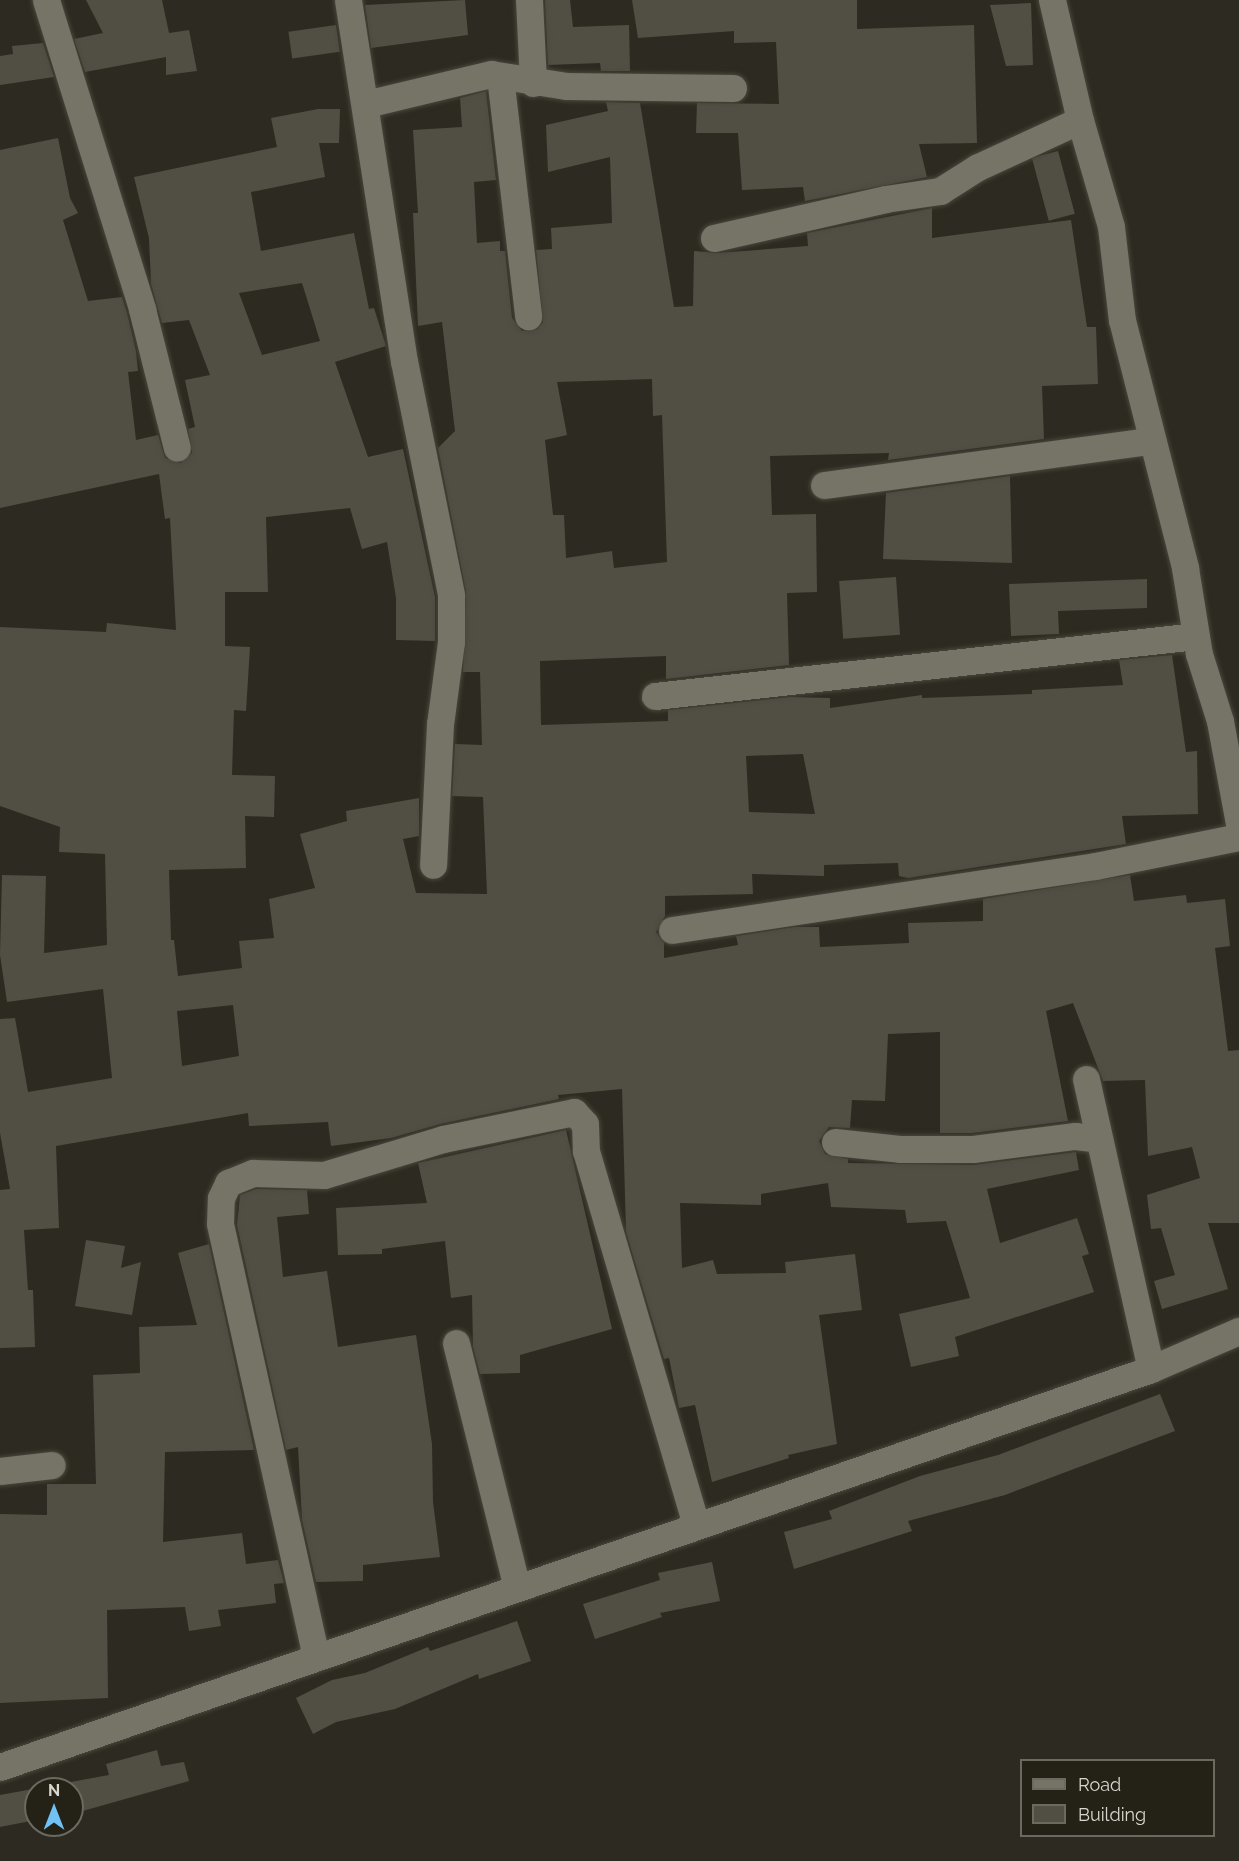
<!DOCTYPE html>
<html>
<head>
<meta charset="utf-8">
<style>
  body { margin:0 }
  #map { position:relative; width:1239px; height:1861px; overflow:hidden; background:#2d2b21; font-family:Raleway,sans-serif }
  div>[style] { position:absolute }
  .building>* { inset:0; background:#514f43; transform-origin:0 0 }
  .roads { filter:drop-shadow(0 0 2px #48463d) drop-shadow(0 0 2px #48463d) }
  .minor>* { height:27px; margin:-13.5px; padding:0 13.5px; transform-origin:13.5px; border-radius:13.5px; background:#767367 }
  span { translate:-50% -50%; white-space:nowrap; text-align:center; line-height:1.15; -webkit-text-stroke:5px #242117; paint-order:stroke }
  .legend { position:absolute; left:1020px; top:1759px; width:195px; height:78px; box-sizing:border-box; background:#242117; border:2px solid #6c6961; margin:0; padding:8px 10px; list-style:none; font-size:18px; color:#d7d6cf }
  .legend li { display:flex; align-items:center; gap:12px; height:30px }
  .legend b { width:30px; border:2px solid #6c6961 }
  .north { position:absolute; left:24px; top:1777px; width:60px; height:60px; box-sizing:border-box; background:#242117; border:2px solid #6c6961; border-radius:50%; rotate:0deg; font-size:16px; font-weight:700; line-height:24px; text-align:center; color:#d7d6cf }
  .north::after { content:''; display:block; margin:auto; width:21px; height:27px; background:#70c1f4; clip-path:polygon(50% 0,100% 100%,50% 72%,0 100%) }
</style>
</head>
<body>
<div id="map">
  <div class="building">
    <div style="clip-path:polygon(86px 0,162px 0,169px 33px,189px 30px,197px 71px,166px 75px,166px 57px,85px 72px,74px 39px,103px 33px)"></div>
    <div style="clip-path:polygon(465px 0,468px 35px,371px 48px,365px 5px)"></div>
    <div style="clip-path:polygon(545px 0,570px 0,573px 27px,629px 25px,630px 71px,601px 71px,600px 63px,548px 65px)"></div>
    <div style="clip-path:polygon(632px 0,857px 0,857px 29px,974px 25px,977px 143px,919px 144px,927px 177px,805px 201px,803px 187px,742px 190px,738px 133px,696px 133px,697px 103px,779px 104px,776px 42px,734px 43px,734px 31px,638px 38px)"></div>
    <div style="clip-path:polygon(1031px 3px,1033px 65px,1006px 66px,990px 5px)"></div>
    <div style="left:336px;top:25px;width:27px;height:48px;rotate:82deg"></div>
    <div style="clip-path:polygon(43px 43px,54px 77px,0 85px,0 56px,13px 54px,12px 46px)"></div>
    <div style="clip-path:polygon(evenodd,486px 91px,496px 180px,474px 182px,477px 243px,500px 241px,500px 251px,505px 251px,512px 318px,522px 331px,537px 329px,543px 322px,536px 250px,552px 249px,551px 228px,612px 223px,610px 157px,548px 172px,546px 125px,608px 111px,606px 102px,640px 103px,674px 307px,693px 306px,694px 251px,717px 253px,808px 246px,807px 233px,932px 208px,932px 238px,1071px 220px,1087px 327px,1096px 327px,1098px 384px,1042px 386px,1044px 439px,888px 460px,889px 453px,770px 456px,772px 515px,816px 514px,817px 592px,787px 593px,789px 665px,666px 679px,666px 656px,540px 661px,541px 725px,668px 721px,668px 710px,790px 697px,830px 698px,830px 708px,922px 695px,922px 698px,1032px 694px,1032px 690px,1123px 685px,1119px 660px,1172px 655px,1186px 752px,1197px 751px,1198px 814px,1122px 816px,1126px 844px,908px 878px,899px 876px,898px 863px,824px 865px,824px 876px,752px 874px,753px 894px,665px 896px,665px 916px,656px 932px,664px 943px,664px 958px,738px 945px,736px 936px,794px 927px,819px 927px,820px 947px,909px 943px,908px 923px,983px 921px,983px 899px,1130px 875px,1134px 901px,1186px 895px,1187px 903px,1225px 899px,1230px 946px,1215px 948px,1228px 1051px,1239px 1050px,1239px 1223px,1208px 1223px,1228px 1289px,1162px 1309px,1154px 1281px,1175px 1275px,1161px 1228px,1151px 1229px,1147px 1195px,1200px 1178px,1192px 1147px,1148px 1156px,1145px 1080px,1103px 1081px,1073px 1003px,1046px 1011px,1068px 1121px,972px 1133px,940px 1133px,940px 1032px,888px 1034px,885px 1101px,852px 1100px,850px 1128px,829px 1127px,819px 1141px,825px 1154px,848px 1159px,848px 1163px,973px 1165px,1076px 1152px,1079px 1170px,987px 1189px,1000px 1243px,1077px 1218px,1089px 1254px,1082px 1256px,1094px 1292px,955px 1337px,959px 1356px,911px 1367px,899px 1314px,970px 1298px,946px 1221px,907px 1223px,905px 1210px,831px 1207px,828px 1183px,761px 1194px,761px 1205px,680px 1203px,682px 1268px,713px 1260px,717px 1274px,786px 1273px,785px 1262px,855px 1254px,862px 1310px,819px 1315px,837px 1444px,788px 1455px,789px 1458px,712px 1482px,695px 1405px,679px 1408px,669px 1358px,664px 1359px,626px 1232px,622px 1089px,558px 1095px,559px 1099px,440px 1124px,391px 1138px,331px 1146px,328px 1122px,249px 1126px,248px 1113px,56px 1146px,59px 1228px,24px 1230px,28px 1290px,33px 1290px,35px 1347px,0 1348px,0 1190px,10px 1189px,0 1133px,0 1019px,15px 1018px,28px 1092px,112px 1078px,103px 989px,7px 1002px,0 955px,2px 875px,46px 876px,44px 953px,107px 945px,105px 854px,59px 852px,60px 827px,0 806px,0 627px,106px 632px,107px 623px,176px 630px,170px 518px,165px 519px,159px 474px,0 508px,0 150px,58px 138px,70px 198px,78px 213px,63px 220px,88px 301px,122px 297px,127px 313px,136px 351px,138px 371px,128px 372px,136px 440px,158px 435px,165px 458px,180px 463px,192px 453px,188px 429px,195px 427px,185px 380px,210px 375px,189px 320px,162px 323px,151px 284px,149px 238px,134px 177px,277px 147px,271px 118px,318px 109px,340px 109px,339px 143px,319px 143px,325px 177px,251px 192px,261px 251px,354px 233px,369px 309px,374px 308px,386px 346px,335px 362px,368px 457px,403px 449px,435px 597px,435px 641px,396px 640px,396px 598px,387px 542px,362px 549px,350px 508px,266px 517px,268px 592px,225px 592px,225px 646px,250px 647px,246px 711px,234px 710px,232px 775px,275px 776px,274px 817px,245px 816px,246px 868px,169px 870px,171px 940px,174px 940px,178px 976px,242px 968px,239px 941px,274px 938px,269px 899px,315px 888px,300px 834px,347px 821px,346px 811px,419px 798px,419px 836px,403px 839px,416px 893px,487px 894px,483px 797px,452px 796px,455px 744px,482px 745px,480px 672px,463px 672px,466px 592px,438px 448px,455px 431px,449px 381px,442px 322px,418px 326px,413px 213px,418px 213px,413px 130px,462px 127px,460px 98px,486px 91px,302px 283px,320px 341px,262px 355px,239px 293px,302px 283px,486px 91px,652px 379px,653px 416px,662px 415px,667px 562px,614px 568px,612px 551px,566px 558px,564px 515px,553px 515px,545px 440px,567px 435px,557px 382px,652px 379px,486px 91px,803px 754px,815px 814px,749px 812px,746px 756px,803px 754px,486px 91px,233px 1005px,239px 1056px,182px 1066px,177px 1011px,233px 1005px)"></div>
    <div style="left:1058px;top:151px;width:65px;height:27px;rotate:75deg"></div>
    <div style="clip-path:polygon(1010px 476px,1012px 563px,883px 559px,886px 493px)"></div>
    <div style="left:896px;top:577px;width:58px;height:57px;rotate:86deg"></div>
    <div style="clip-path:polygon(1147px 579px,1147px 608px,1058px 611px,1059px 634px,1011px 636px,1009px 584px)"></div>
    <div style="clip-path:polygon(566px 1130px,612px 1329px,520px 1355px,520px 1373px,480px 1374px,473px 1347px,472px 1295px,451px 1298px,445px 1241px,382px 1249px,382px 1254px,338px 1255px,336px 1208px,427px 1203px,418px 1163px)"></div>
    <div style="clip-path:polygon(256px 1189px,307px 1190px,309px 1214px,277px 1217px,283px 1277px,327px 1271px,338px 1347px,416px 1335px,432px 1444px,433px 1502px,440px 1557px,363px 1565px,363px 1581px,316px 1582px,302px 1520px,298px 1447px,286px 1450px,237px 1225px,240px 1195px)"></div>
    <div style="clip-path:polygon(86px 1240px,125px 1246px,121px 1268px,141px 1262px,132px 1315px,75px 1306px)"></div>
    <div style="clip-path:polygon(209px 1244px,254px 1450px,165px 1452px,163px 1542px,242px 1533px,246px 1564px,278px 1560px,284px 1583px,274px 1584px,276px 1603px,218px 1610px,221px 1626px,189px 1631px,185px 1607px,107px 1610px,108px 1698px,0 1703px,0 1514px,47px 1515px,47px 1484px,96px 1484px,93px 1375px,140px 1373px,139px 1327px,197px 1325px,178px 1253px)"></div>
    <div style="clip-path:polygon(1160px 1394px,1175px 1431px,1005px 1495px,908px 1521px,912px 1531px,794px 1569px,784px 1532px,832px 1519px,829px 1511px,920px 1476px,998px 1455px)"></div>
    <div style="clip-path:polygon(712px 1562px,720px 1601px,660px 1613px,662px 1617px,595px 1639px,583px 1604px,660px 1580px,658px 1573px)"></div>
    <div style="clip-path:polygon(517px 1621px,531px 1661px,479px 1679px,478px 1674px,395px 1709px,336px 1722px,313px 1734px,296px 1698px,332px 1680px,365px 1673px,428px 1647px,430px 1651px)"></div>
    <div style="clip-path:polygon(157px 1750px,161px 1766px,184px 1762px,189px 1781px,72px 1814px,72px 1789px,36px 1789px,36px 1820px,0 1827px,0 1795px,109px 1775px,106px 1764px)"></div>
  </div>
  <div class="roads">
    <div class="minor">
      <div style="left:46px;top:0;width:324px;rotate:72.7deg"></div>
      <div style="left:142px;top:309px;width:143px;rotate:75.9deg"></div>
      <div style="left:348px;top:0;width:365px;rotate:81.2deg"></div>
      <div style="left:404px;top:361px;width:239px;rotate:78.6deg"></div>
      <div style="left:451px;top:595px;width:47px;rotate:90deg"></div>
      <div style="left:451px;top:642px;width:83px;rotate:97.6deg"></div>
      <div style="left:440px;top:724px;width:141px;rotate:92.8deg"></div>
      <div style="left:529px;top:0;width:83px;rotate:87.2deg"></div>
      <div style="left:1052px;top:0;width:123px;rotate:76.9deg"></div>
      <div style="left:1080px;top:120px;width:111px;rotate:73.8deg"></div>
      <div style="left:1111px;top:227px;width:94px;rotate:83.3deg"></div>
      <div style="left:1122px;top:320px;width:256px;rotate:75.7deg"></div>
      <div style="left:1185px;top:568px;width:87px;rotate:80.8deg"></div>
      <div style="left:1199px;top:654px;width:70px;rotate:72.6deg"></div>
      <div style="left:1220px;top:721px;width:105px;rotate:79.5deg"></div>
      <div style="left:500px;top:76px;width:242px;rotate:83.3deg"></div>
      <div style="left:366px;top:104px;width:129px;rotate:-13.5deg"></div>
      <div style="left:491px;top:74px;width:77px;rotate:9deg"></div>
      <div style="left:567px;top:86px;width:166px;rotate:0.7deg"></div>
      <div style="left:714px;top:238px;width:175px;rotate:-12.8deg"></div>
      <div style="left:885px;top:199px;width:56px;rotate:-8.3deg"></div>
      <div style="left:940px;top:191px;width:45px;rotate:-32.3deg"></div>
      <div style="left:978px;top:167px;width:112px;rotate:-24.7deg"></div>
      <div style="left:824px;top:485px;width:330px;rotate:-7.7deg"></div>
      <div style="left:655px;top:696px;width:544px;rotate:-6.33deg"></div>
      <div style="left:672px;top:930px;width:428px;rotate:-8.6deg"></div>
      <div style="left:1095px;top:866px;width:147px;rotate:-11.4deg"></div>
      <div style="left:1086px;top:1079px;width:297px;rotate:77.4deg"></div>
      <div style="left:835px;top:1142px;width:65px;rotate:6.1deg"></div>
      <div style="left:900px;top:1149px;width:73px"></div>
      <div style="left:973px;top:1149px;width:103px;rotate:-7.3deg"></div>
      <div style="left:1075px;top:1136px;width:24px;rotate:7deg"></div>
      <div style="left:456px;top:1343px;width:252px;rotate:76deg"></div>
      <div style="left:0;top:1471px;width:52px;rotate:-6.6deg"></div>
      <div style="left:316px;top:1657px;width:444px;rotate:-102.5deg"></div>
      <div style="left:220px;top:1223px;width:25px;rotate:-88deg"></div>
      <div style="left:221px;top:1198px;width:17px;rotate:-65deg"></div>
      <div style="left:228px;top:1183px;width:27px;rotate:-22deg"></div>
      <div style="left:253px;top:1173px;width:71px;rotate:1.6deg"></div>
      <div style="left:324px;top:1175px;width:124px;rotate:-16.8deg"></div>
      <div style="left:443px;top:1139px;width:134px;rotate:-11.6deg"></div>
      <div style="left:574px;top:1112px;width:16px;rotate:47deg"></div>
      <div style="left:585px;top:1124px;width:27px;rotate:88deg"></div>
      <div style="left:586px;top:1151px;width:390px;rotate:73.6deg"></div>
      <div style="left:0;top:1767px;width:1218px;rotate:-19.07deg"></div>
      <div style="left:1151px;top:1369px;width:96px;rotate:-23.4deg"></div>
    </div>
  </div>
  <ul class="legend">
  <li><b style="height:8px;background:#767367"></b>Road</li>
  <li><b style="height:16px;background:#514f43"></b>Building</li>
  </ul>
  <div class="north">N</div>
</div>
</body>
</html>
